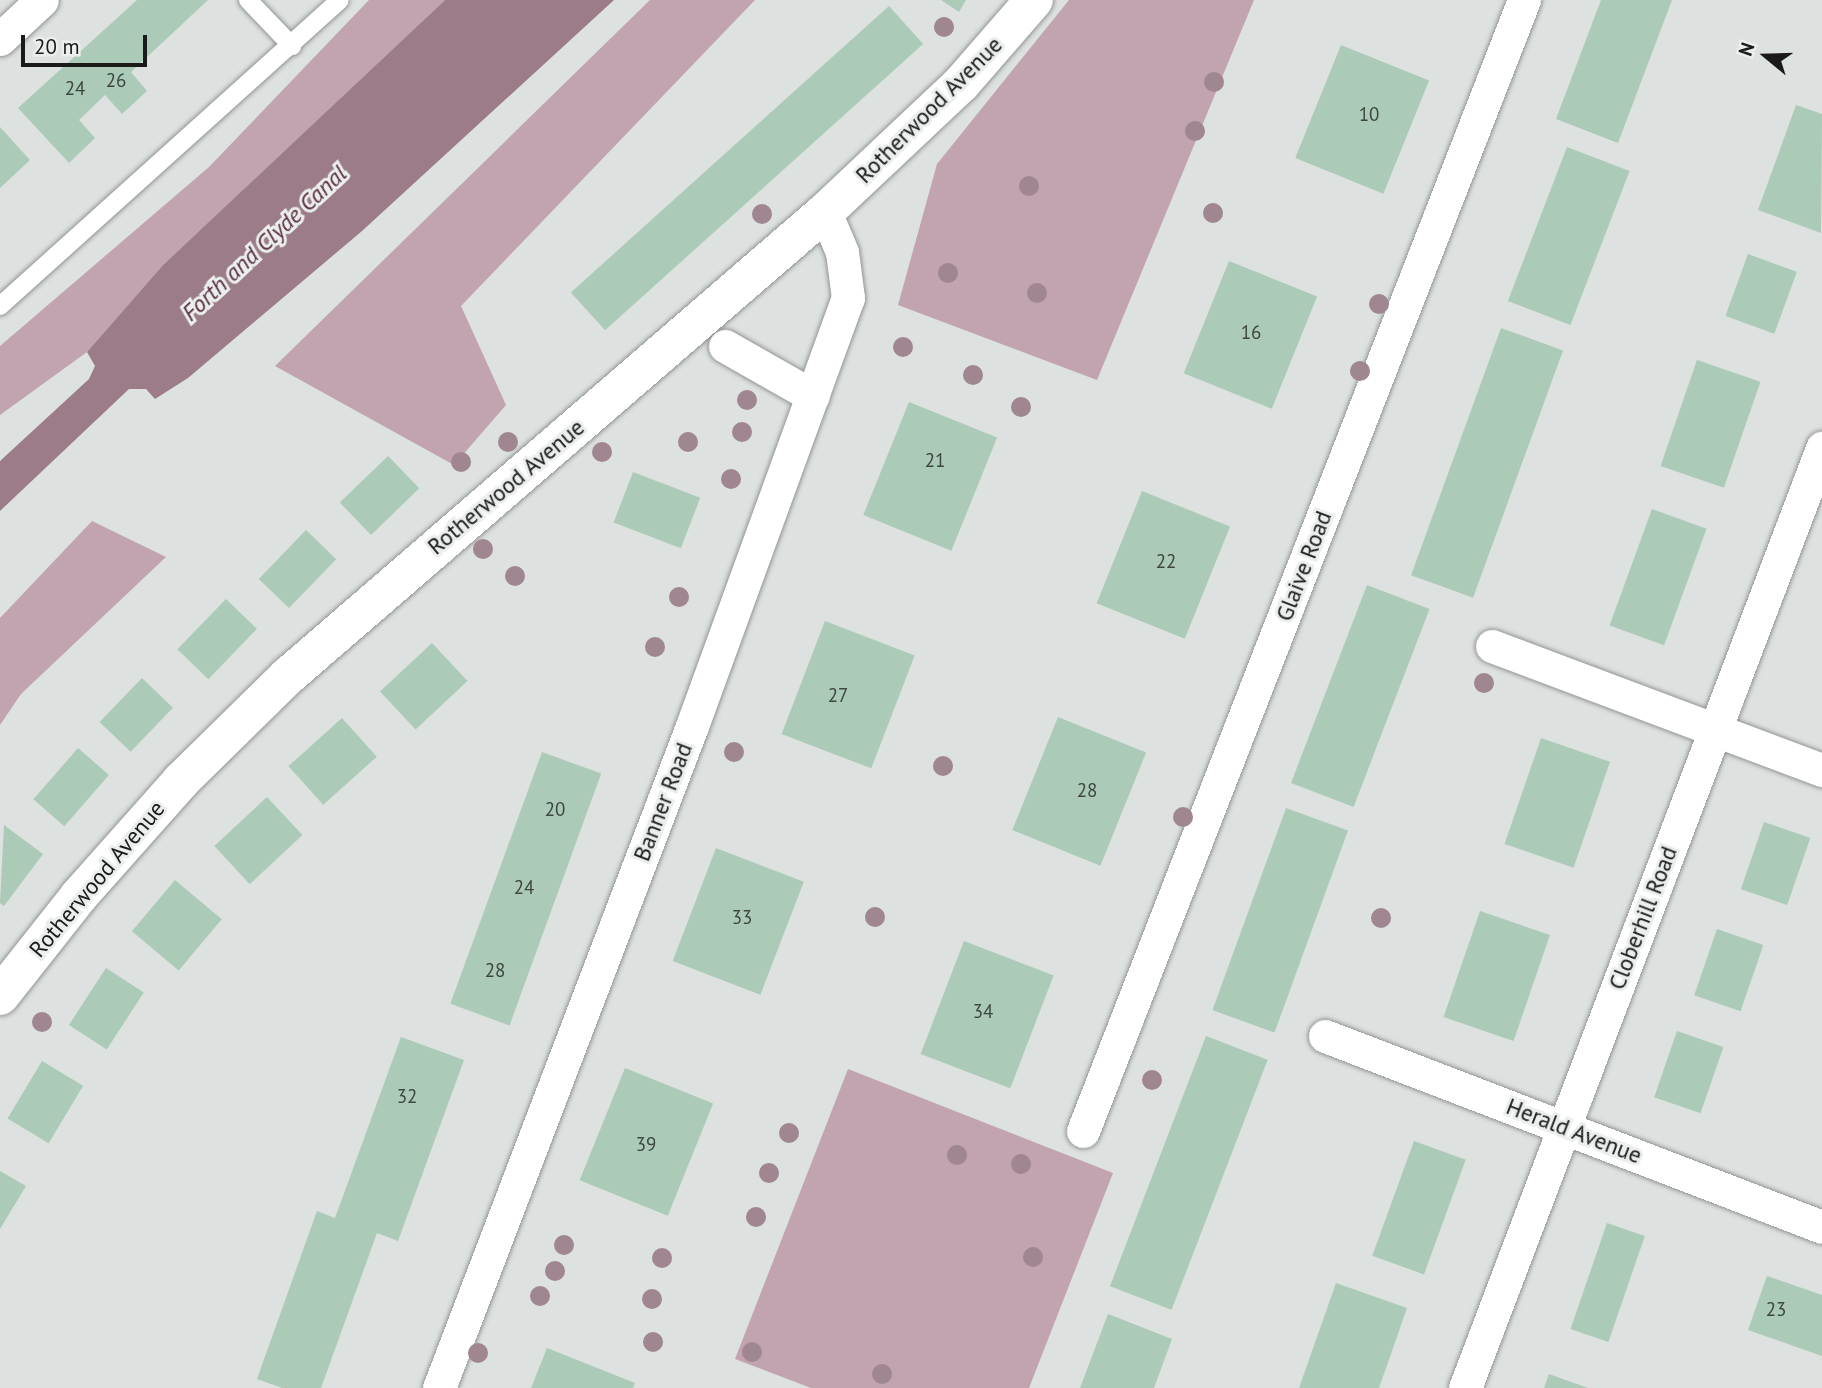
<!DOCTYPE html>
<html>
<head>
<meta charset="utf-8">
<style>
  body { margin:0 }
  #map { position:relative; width:1822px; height:1388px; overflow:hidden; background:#dde1df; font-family:"PT Sans",sans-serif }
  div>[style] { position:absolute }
  .green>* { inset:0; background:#c1a4b0 }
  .water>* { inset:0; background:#9c7c89 }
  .building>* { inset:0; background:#abcbb8; transform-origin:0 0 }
  .roads { filter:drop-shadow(0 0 2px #929593) drop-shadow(0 0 2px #929593) }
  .lane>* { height:18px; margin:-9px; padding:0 9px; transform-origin:9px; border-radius:9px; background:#fff }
  .street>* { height:33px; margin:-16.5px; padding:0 16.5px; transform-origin:16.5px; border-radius:16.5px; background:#fff }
  .secondary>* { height:38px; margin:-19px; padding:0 19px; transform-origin:19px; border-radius:19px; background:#fff }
  .trees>* { width:20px; height:20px; margin:-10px; border-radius:50%; background:#9f8691 }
  span { translate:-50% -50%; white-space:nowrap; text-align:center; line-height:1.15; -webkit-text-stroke:6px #eaeeec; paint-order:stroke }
  .number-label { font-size:19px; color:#3e4641 }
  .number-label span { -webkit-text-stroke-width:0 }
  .street-label { font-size:23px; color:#191a19 }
  .water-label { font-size:24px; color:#5c2e43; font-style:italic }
  .north { position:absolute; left:1731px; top:21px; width:70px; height:70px; -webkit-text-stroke:5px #eaeeec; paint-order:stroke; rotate:289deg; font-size:19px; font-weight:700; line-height:28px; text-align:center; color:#191a19 }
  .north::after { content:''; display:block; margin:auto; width:24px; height:32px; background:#191a19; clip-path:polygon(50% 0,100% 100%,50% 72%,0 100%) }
  .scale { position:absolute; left:21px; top:35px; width:126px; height:32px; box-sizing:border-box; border:4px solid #191a19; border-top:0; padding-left:9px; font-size:21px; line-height:24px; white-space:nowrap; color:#191a19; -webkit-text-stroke:5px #eaeeec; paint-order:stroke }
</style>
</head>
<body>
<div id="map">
  <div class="green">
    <div style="clip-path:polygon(369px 0,445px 0,163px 265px,87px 352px,0 415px,0 346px,209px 167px)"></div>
    <div style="clip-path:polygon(650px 0,755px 0,461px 306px,506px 405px,454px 465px,275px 366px)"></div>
    <div style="clip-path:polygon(1069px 0,1254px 0,1097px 380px,898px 305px,937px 164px)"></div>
    <div style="clip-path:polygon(92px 521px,166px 557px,21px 694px,0 725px,0 618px)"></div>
    <div style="clip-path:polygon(848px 1069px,1113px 1173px,1029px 1388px,811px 1388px,735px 1359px)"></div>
  </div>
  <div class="water">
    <div style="clip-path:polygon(445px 0,614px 0,362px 231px,188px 378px,155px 399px,146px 389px,129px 389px,0 511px,0 461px,89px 379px,95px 366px,87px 352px,163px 265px)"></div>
  </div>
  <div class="building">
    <div style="clip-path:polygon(137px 0,208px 0,131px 72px,147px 91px,122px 114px,105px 95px,79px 120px,95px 138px,69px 163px,18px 108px)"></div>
    <div style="clip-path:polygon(941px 0,966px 0,959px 12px)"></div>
    <div style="clip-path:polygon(1601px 0,1672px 0,1618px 143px,1556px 119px)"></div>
    <div style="left:889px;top:6px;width:51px;height:428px;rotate:48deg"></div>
    <div style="left:1341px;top:45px;width:95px;height:122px;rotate:22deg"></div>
    <div style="clip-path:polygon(1796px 105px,1822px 114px,1821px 233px,1758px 210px)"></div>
    <div style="clip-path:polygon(0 127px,30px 160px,0 188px)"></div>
    <div style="left:1567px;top:147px;width:67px;height:165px;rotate:21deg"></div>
    <div style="left:1748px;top:254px;width:52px;height:66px;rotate:20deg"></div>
    <div style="left:1229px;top:261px;width:95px;height:121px;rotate:22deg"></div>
    <div style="left:1501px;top:328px;width:66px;height:263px;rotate:20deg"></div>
    <div style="left:1697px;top:360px;width:67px;height:112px;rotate:19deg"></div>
    <div style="left:909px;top:402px;width:95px;height:122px;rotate:22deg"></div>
    <div style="left:388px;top:456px;width:45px;height:67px;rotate:46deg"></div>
    <div style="left:633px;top:472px;width:72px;height:54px;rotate:21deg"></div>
    <div style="left:1142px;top:491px;width:95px;height:121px;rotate:22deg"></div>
    <div style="left:1652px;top:509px;width:58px;height:124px;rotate:20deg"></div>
    <div style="left:306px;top:530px;width:42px;height:68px;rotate:44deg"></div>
    <div style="left:1367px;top:585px;width:67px;height:212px;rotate:21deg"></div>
    <div style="left:226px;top:599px;width:43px;height:70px;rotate:44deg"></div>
    <div style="left:825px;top:621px;width:96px;height:121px;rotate:21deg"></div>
    <div style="left:432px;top:643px;width:52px;height:71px;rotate:47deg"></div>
    <div style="left:142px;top:678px;width:43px;height:61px;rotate:44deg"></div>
    <div style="left:1058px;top:717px;width:95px;height:122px;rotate:22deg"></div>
    <div style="left:342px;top:718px;width:52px;height:72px;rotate:48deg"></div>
    <div style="left:1541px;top:738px;width:73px;height:112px;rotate:19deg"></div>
    <div style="left:78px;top:748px;width:41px;height:68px;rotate:41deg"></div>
    <div style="left:542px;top:752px;width:63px;height:268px;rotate:20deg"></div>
    <div style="left:267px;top:797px;width:52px;height:72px;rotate:47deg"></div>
    <div style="left:1286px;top:808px;width:66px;height:215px;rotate:20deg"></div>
    <div style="left:1764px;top:822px;width:49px;height:71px;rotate:19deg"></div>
    <div style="clip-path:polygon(4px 825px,43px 854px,4px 906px,0 903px)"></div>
    <div style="left:716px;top:848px;width:94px;height:121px;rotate:21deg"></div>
    <div style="left:175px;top:880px;width:61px;height:67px;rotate:40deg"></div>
    <div style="left:1480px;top:911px;width:74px;height:112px;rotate:19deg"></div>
    <div style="left:1717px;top:929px;width:49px;height:70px;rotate:19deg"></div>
    <div style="left:964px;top:941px;width:96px;height:121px;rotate:21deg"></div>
    <div style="left:106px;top:968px;width:45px;height:68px;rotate:33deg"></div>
    <div style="left:1677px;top:1031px;width:49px;height:70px;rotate:19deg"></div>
    <div style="left:1206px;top:1036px;width:66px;height:268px;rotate:21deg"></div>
    <div style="clip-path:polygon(401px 1037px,464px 1060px,398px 1241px,377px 1233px,321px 1388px,282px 1388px,257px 1379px,317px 1211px,335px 1218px)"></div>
    <div style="left:42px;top:1061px;width:48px;height:67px;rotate:31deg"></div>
    <div style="left:625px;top:1068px;width:95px;height:121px;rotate:22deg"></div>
    <div style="left:1414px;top:1141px;width:55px;height:122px;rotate:20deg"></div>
    <div style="clip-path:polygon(0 1171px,26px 1186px,0 1229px)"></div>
    <div style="left:1607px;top:1223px;width:40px;height:112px;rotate:19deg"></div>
    <div style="clip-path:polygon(1767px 1276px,1822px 1295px,1822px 1356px,1748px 1330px)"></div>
    <div style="clip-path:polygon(1336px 1283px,1407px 1308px,1379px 1388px,1299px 1388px)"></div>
    <div style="clip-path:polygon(1108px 1314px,1172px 1339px,1154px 1388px,1080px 1388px)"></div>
    <div style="clip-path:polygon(547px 1348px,635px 1383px,633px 1388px,531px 1388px)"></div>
    <div style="clip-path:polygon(1549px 1374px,1588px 1388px,1544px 1388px)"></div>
  </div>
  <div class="roads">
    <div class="lane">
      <div style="left:248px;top:0;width:64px;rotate:46.3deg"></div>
      <div style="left:0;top:306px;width:457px;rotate:-42deg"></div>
    </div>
    <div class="street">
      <div style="left:0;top:39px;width:57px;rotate:-42.9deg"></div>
      <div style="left:725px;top:346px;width:101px;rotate:29.6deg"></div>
      <div style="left:1492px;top:646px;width:353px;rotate:20.6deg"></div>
      <div style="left:1325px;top:1036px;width:532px;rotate:21.02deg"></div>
      <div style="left:1083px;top:1131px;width:1214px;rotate:-68.7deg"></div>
      <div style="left:439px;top:1388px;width:709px;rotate:-69.08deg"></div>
      <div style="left:692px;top:726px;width:456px;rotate:-70deg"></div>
      <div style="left:848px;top:298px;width:46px;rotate:-97.4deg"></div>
      <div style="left:842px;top:252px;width:43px;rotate:-113deg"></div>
      <div style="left:1465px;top:1388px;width:1006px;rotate:-69.2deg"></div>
    </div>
    <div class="secondary">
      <div style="left:0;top:996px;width:127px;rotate:-51.7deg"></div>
      <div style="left:79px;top:896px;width:154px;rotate:-48.4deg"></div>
      <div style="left:181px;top:781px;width:150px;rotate:-44.5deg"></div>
      <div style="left:288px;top:676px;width:710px;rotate:-40.83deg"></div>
      <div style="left:825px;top:212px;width:187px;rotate:-43.3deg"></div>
      <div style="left:961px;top:84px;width:111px;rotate:-49deg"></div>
    </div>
  </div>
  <div class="trees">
    <div style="left:944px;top:27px"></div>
    <div style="left:1214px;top:82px"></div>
    <div style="left:1195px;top:131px"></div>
    <div style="left:1029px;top:186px"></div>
    <div style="left:1213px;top:213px"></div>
    <div style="left:762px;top:214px"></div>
    <div style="left:948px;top:273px"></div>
    <div style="left:1037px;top:293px"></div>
    <div style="left:1379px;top:304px"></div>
    <div style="left:903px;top:347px"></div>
    <div style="left:1360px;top:371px"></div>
    <div style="left:973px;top:375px"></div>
    <div style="left:747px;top:400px"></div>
    <div style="left:1021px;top:407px"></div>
    <div style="left:742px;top:432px"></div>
    <div style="left:508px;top:442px"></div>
    <div style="left:688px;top:442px"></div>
    <div style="left:602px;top:452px"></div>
    <div style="left:461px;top:462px"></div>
    <div style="left:731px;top:479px"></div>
    <div style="left:483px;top:549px"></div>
    <div style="left:515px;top:576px"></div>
    <div style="left:679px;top:597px"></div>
    <div style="left:655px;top:647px"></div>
    <div style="left:1484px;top:683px"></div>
    <div style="left:734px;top:752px"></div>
    <div style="left:943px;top:766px"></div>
    <div style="left:1183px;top:817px"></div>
    <div style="left:875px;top:917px"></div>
    <div style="left:1381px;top:918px"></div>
    <div style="left:42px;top:1022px"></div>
    <div style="left:1152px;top:1080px"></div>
    <div style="left:789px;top:1133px"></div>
    <div style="left:957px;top:1155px"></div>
    <div style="left:1021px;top:1164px"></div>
    <div style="left:769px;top:1173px"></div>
    <div style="left:756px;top:1217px"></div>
    <div style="left:564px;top:1245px"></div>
    <div style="left:1033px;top:1257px"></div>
    <div style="left:662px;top:1258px"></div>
    <div style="left:555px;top:1271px"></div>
    <div style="left:540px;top:1296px"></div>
    <div style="left:652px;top:1299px"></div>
    <div style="left:653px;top:1342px"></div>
    <div style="left:752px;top:1352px"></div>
    <div style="left:478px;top:1353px"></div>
    <div style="left:882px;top:1374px"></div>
  </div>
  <div class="number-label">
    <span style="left:116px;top:81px">26</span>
    <span style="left:75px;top:89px">24</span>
    <span style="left:1369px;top:115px">10</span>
    <span style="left:1251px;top:333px">16</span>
    <span style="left:935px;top:461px">21</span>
    <span style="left:1166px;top:562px">22</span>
    <span style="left:838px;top:696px">27</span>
    <span style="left:1087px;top:791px">28</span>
    <span style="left:555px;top:810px">20</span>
    <span style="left:524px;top:888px">24</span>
    <span style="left:742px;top:918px">33</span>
    <span style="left:495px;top:971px">28</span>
    <span style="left:983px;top:1012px">34</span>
    <span style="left:407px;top:1097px">32</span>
    <span style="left:646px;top:1145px">39</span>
    <span style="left:1776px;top:1310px">23</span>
  </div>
  <div class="street-label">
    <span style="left:929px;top:110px;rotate:-45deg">Rotherwood Avenue</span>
    <span style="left:506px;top:487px;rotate:-40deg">Rotherwood Avenue</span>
    <span style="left:1304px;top:566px;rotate:-69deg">Glaive Road</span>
    <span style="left:663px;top:802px;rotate:-69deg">Banner Road</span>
    <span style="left:97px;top:879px;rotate:-50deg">Rotherwood Avenue</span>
    <span style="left:1643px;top:918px;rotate:-69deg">Cloberhill Road</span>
    <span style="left:1574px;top:1131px;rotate:21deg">Herald Avenue</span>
  </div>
  <div class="water-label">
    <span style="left:264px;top:243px;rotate:-43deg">Forth and Clyde Canal</span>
  </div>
  <div class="north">N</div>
  <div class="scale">20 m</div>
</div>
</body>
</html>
